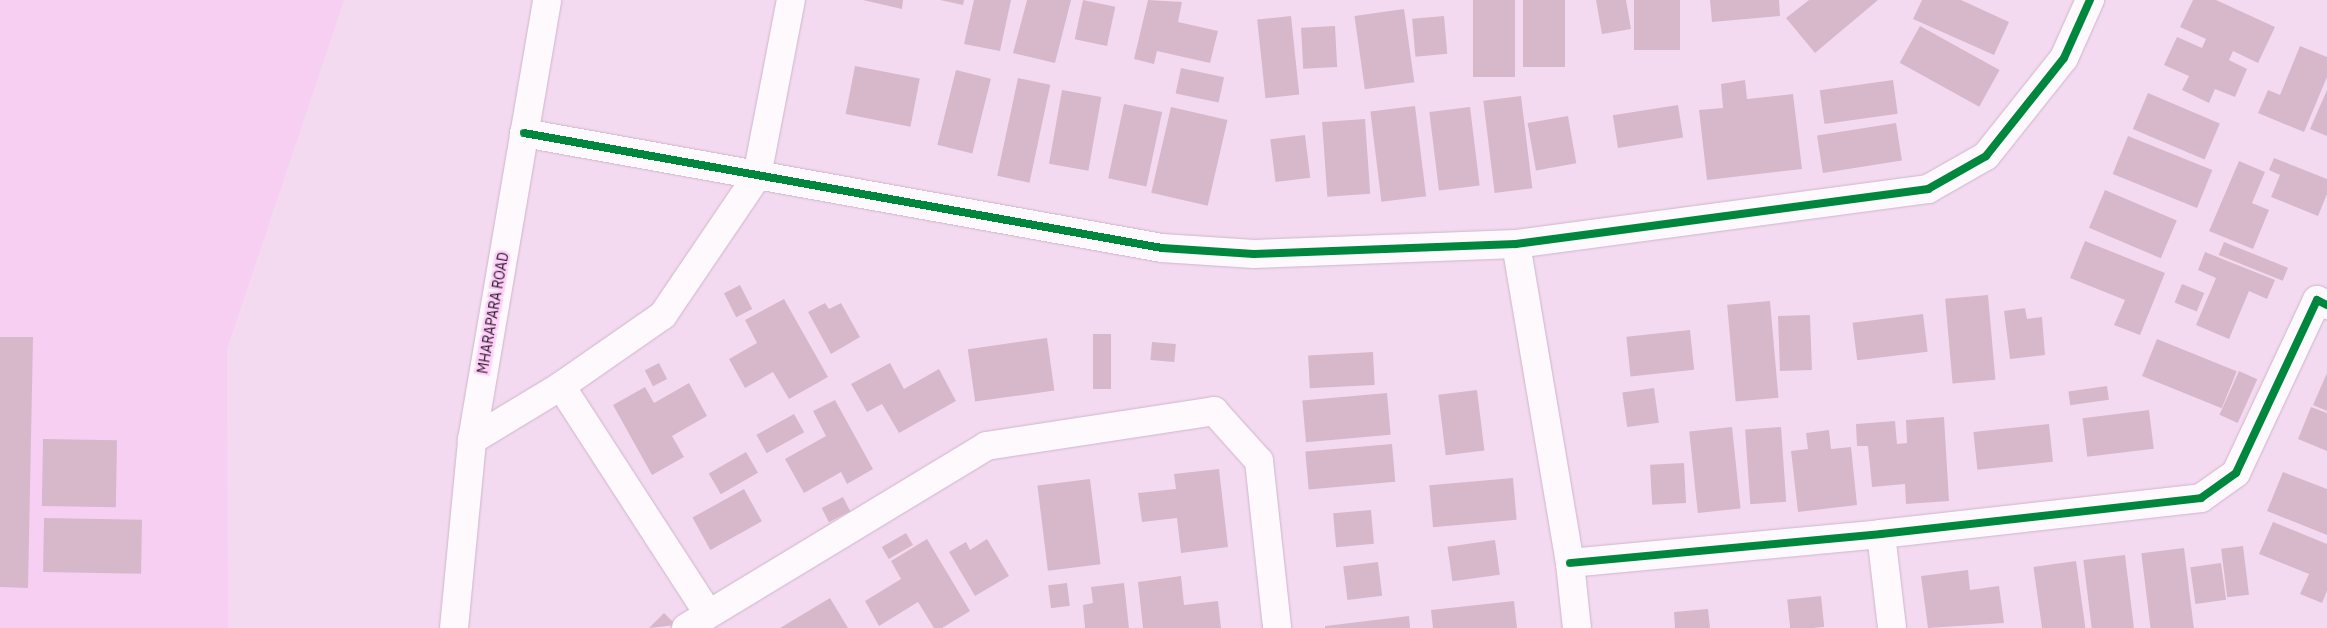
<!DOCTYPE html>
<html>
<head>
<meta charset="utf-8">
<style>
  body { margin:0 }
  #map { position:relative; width:2327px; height:628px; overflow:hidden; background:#f4daf0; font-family:"IBM Plex Sans",sans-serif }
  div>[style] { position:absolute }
  .built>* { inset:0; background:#f7cff2 }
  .building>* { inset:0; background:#d7b8cb; transform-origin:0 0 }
  .roads { filter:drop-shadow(0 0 1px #cdb6ca) drop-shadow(0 0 1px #cdb6ca) }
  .minor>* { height:28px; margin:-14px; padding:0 14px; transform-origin:14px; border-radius:14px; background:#fdf9fd }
  .secondary>* { height:28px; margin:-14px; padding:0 14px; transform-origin:14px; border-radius:14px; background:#fdf9fd }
  .cycleway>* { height:8px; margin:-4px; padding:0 4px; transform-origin:4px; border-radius:4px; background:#00873e }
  span { translate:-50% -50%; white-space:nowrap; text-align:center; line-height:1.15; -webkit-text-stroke:5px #fecff8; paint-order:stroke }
  .street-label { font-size:14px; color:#2d182b }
</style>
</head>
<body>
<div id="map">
  <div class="built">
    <div style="clip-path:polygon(0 0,344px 0,227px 349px,228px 628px,0 628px)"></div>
  </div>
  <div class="building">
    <div style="clip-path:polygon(863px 0,903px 0,902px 9px)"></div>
    <div style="clip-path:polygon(940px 0,964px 0,963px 5px)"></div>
    <div style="clip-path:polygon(974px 0,1011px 0,1000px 51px,964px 44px)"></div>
    <div style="clip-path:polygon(1027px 0,1071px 0,1055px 63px,1013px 53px)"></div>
    <div style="left:1083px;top:0;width:33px;height:40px;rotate:12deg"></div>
    <div style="clip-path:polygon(1148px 0,1182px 2px,1178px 22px,1218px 31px,1210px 63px,1157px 51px,1154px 64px,1134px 59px)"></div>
    <div style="left:1473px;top:0;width:42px;height:77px"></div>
    <div style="left:1523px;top:0;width:42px;height:67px"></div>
    <div style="clip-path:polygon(1596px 0,1626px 0,1631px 29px,1602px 34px)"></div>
    <div style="left:1634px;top:0;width:46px;height:50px"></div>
    <div style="clip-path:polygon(1710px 0,1779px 0,1780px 16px,1712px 22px)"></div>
    <div style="clip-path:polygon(1809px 0,1878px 0,1815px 53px,1786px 18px)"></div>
    <div style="clip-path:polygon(1922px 0,1961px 0,2009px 22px,1994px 55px,1913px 19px)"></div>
    <div style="clip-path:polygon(2193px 0,2216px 0,2275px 27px,2258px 63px,2233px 51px,2229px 60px,2247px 69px,2235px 97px,2215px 89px,2209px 103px,2182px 90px,2189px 76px,2164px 65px,2177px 37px,2202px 48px,2206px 39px,2180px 27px)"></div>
    <div style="left:1404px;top:9px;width:74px;height:50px;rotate:82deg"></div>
    <div style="left:1291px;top:16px;width:79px;height:34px;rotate:84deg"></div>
    <div style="left:1444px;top:16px;width:38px;height:32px;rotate:85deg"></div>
    <div style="left:1335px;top:26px;width:41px;height:34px;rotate:87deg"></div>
    <div style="left:1920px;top:26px;width:91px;height:42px;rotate:29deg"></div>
    <div style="clip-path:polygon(2300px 46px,2327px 57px,2327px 77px,2304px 132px,2258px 113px,2268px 90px,2280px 95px)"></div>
    <div style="left:855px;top:66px;width:66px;height:49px;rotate:11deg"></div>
    <div style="left:1181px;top:68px;width:44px;height:26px;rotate:12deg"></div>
    <div style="left:956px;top:70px;width:36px;height:77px;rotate:14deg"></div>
    <div style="left:1018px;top:78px;width:33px;height:100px;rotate:12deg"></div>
    <div style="clip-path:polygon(1745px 80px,1747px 99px,1793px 94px,1802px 169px,1707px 180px,1699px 110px,1723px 108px,1721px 84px)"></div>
    <div style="left:1893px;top:80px;width:34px;height:74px;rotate:82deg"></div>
    <div style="left:1062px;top:90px;width:40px;height:75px;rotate:10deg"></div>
    <div style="clip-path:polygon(2327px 90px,2327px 136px,2310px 129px)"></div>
    <div style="left:2148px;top:93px;width:78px;height:39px;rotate:23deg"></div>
    <div style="left:1521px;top:96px;width:93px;height:38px;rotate:83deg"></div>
    <div style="left:1124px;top:104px;width:39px;height:76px;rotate:12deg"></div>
    <div style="left:1678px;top:105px;width:33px;height:66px;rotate:81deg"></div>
    <div style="left:1415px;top:106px;width:91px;height:45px;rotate:83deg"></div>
    <div style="left:1171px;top:107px;width:58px;height:88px;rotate:13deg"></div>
    <div style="left:1470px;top:107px;width:79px;height:41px;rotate:83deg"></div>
    <div style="left:1568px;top:116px;width:48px;height:41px;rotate:80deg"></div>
    <div style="left:1365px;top:119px;width:75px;height:43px;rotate:86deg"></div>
    <div style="left:1896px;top:123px;width:38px;height:80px;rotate:81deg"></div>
    <div style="left:1305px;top:135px;width:43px;height:35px;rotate:83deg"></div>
    <div style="left:2128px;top:136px;width:91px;height:41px;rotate:22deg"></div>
    <div style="clip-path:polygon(2274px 158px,2327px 179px,2327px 194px,2318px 216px,2271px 197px,2280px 175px,2269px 170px)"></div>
    <div style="clip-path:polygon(2239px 161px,2265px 172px,2252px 203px,2269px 210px,2253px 249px,2209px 231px)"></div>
    <div style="left:2105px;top:190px;width:78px;height:41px;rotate:23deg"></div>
    <div style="clip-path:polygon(2085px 241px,2165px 273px,2140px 335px,2114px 325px,2125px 300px,2070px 278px)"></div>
    <div style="left:2224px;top:242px;width:69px;height:14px;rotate:22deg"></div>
    <div style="clip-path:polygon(2205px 252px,2275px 280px,2267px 299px,2249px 291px,2229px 339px,2196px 325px,2216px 278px,2198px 270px)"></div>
    <div style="left:2182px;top:284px;width:24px;height:20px;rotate:22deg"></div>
    <div style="left:740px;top:285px;width:27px;height:18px;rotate:63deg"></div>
    <div style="left:1988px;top:295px;width:85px;height:43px;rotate:85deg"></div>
    <div style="clip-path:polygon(784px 299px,828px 377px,789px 399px,773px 372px,745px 388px,729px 359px,757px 343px,745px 320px)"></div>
    <div style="left:1770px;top:301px;width:97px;height:43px;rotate:85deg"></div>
    <div style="clip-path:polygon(825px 303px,829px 309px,841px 303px,860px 337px,831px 354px,808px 312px)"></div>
    <div style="clip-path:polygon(2025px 308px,2027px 319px,2042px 317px,2045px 355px,2010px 359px,2004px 311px)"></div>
    <div style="left:1923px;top:314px;width:38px;height:71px;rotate:83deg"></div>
    <div style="left:1810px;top:315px;width:55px;height:32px;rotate:88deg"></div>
    <div style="left:1690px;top:330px;width:40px;height:64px;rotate:84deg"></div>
    <div style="left:1093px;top:334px;width:18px;height:55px"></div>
    <div style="clip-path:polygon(0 337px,33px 337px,28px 588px,0 587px)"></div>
    <div style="left:1047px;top:338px;width:53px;height:80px;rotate:82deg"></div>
    <div style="left:2157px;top:339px;width:86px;height:40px;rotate:22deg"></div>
    <div style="left:1152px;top:342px;width:24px;height:18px;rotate:5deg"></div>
    <div style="left:1373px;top:352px;width:33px;height:65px;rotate:87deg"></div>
    <div style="left:659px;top:363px;width:18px;height:16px;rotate:63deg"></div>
    <div style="clip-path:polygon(890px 363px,904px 389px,939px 369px,956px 401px,899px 433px,882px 404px,867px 412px,851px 384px)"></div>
    <div style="left:2239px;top:371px;width:20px;height:48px;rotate:24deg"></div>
    <div style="clip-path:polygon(2327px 373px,2327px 411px,2313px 405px)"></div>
    <div style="clip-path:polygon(689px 383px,707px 416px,672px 436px,684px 457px,652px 475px,613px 405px,645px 387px,654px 403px)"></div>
    <div style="left:2107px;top:386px;width:14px;height:39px;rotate:82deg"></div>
    <div style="left:1654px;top:388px;width:35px;height:32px;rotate:82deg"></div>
    <div style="left:1477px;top:390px;width:61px;height:39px;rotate:83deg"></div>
    <div style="left:1387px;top:393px;width:42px;height:85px;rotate:85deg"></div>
    <div style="clip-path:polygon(835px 400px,873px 469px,847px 484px,841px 472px,804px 493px,785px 459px,826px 436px,813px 411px)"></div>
    <div style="clip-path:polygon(2311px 407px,2327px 413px,2327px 451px,2298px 439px)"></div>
    <div style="left:2149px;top:410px;width:39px;height:67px;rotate:83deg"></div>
    <div style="left:794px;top:414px;width:21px;height:43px;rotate:61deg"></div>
    <div style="clip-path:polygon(1944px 417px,1949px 501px,1906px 504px,1905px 484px,1872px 487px,1868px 446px,1857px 446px,1856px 424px,1895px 421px,1897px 444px,1907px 443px,1906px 420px)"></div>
    <div style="left:2049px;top:424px;width:38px;height:76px;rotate:84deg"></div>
    <div style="left:1732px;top:427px;width:82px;height:43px;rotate:84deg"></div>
    <div style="left:1781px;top:427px;width:75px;height:36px;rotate:86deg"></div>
    <div style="clip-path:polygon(1829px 430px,1831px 449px,1851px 447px,1857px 505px,1798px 512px,1791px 451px,1808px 449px,1806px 433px)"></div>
    <div style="left:43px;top:439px;width:74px;height:67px;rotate:1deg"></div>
    <div style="left:1392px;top:444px;width:38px;height:87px;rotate:85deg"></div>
    <div style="left:746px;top:452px;width:24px;height:43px;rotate:60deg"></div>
    <div style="left:1684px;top:463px;width:40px;height:34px;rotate:87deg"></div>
    <div style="clip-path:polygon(1219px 469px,1228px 547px,1181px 553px,1177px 518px,1142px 522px,1138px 493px,1176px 489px,1174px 474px)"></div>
    <div style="clip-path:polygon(2283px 472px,2327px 489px,2327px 535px,2267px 511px)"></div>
    <div style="left:1513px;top:478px;width:42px;height:84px;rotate:85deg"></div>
    <div style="left:1090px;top:479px;width:86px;height:53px;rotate:83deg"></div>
    <div style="left:744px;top:489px;width:37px;height:59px;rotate:61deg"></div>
    <div style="left:843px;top:497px;width:16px;height:24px;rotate:63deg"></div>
    <div style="left:1371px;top:510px;width:34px;height:38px;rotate:85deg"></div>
    <div style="left:44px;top:518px;width:98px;height:54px;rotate:1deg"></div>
    <div style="clip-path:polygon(2273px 522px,2327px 544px,2327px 591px,2322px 603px,2300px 594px,2309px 574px,2259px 554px)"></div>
    <div style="left:906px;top:533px;width:14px;height:28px;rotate:60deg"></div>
    <div style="clip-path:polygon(927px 539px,970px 611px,942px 628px,934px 628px,918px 602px,879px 626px,865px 601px,901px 579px,891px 561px)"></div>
    <div style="clip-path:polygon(987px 539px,1009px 576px,975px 596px,949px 552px,966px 542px,970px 550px)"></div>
    <div style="left:1495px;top:540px;width:35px;height:48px;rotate:82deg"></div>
    <div style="left:2243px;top:546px;width:49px;height:22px;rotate:83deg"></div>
    <div style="left:2184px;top:548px;width:81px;height:43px;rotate:83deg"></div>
    <div style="left:2125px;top:555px;width:74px;height:42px;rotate:83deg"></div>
    <div style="left:2076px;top:561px;width:68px;height:43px;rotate:82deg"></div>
    <div style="left:1378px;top:562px;width:34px;height:35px;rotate:83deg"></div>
    <div style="left:2221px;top:563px;width:37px;height:31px;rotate:82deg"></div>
    <div style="clip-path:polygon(1968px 570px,1970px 590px,1999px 586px,2004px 623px,1928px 628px,1921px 576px)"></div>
    <div style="clip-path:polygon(1181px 576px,1184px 605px,1218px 601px,1221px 628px,1143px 628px,1138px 582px)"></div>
    <div style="left:1067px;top:583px;width:23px;height:19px;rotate:83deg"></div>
    <div style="clip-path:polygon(1124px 583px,1129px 628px,1085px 628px,1083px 605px,1093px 603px,1091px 587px)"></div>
    <div style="left:1821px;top:596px;width:31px;height:34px;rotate:84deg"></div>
    <div style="clip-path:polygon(830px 598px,848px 628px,780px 628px)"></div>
    <div style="clip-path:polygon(1514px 601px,1517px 628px,1433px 628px,1431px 610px)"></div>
    <div style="clip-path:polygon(1708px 609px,1710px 628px,1675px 628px,1674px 612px)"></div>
    <div style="clip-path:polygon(664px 613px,676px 625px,649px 628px)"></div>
    <div style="clip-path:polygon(1409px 616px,1410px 628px,1325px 628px,1325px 626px)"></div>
  </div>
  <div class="roads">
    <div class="minor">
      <div style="left:524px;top:133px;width:648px;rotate:10.22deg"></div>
      <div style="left:1162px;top:248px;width:92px;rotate:3.7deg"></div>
      <div style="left:1254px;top:254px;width:262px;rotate:-2.2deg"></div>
      <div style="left:1516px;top:244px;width:416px;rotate:-7.6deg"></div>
      <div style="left:1928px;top:189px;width:67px;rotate:-29.6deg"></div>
      <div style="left:1986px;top:156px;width:125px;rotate:-51.5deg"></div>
      <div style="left:2064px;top:58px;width:64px;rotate:-65.9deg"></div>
      <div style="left:1516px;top:244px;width:324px;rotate:80.4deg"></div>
      <div style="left:1570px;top:563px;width:65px;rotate:83.9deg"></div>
      <div style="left:561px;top:386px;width:270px;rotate:57.1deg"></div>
      <div style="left:472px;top:440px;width:104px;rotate:-31.2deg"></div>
      <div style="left:561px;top:386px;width:124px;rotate:-34.8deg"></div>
      <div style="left:663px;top:315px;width:168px;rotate:-55.9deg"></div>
      <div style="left:757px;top:176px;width:179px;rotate:-79.1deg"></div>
      <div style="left:1881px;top:534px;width:95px;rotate:83.3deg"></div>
      <div style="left:1570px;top:563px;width:312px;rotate:-5.3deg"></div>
      <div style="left:1881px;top:534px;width:322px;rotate:-6.4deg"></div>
      <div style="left:2201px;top:498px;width:43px;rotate:-35.5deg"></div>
      <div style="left:2236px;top:473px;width:191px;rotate:-64.9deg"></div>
      <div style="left:2317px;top:300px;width:11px;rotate:27deg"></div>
      <div style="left:686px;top:628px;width:351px;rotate:-31.2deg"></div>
      <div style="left:986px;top:446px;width:231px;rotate:-8.7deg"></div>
      <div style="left:1214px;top:411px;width:67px;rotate:48deg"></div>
      <div style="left:1259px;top:461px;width:168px;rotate:83.8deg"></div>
    </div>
    <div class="secondary">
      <div style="left:454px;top:628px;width:189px;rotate:-84.5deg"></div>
      <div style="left:472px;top:440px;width:446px;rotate:-80.3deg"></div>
    </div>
  </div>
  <div class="cycleway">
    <div style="left:524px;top:133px;width:648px;rotate:10.22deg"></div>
    <div style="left:1162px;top:248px;width:92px;rotate:3.7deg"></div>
    <div style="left:1254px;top:254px;width:262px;rotate:-2.2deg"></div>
    <div style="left:1516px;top:244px;width:416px;rotate:-7.6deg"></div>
    <div style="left:1928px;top:189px;width:67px;rotate:-29.6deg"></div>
    <div style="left:1986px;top:156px;width:125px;rotate:-51.5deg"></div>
    <div style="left:2064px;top:58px;width:64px;rotate:-65.9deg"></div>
    <div style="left:1570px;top:563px;width:312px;rotate:-5.3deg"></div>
    <div style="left:1881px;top:534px;width:322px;rotate:-6.4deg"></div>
    <div style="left:2201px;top:498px;width:43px;rotate:-35.5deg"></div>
    <div style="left:2236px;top:473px;width:191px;rotate:-64.9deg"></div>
    <div style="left:2317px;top:300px;width:11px;rotate:27deg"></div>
  </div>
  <div class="street-label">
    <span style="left:493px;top:313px;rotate:-80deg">MHARAPARA ROAD</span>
  </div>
</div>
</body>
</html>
